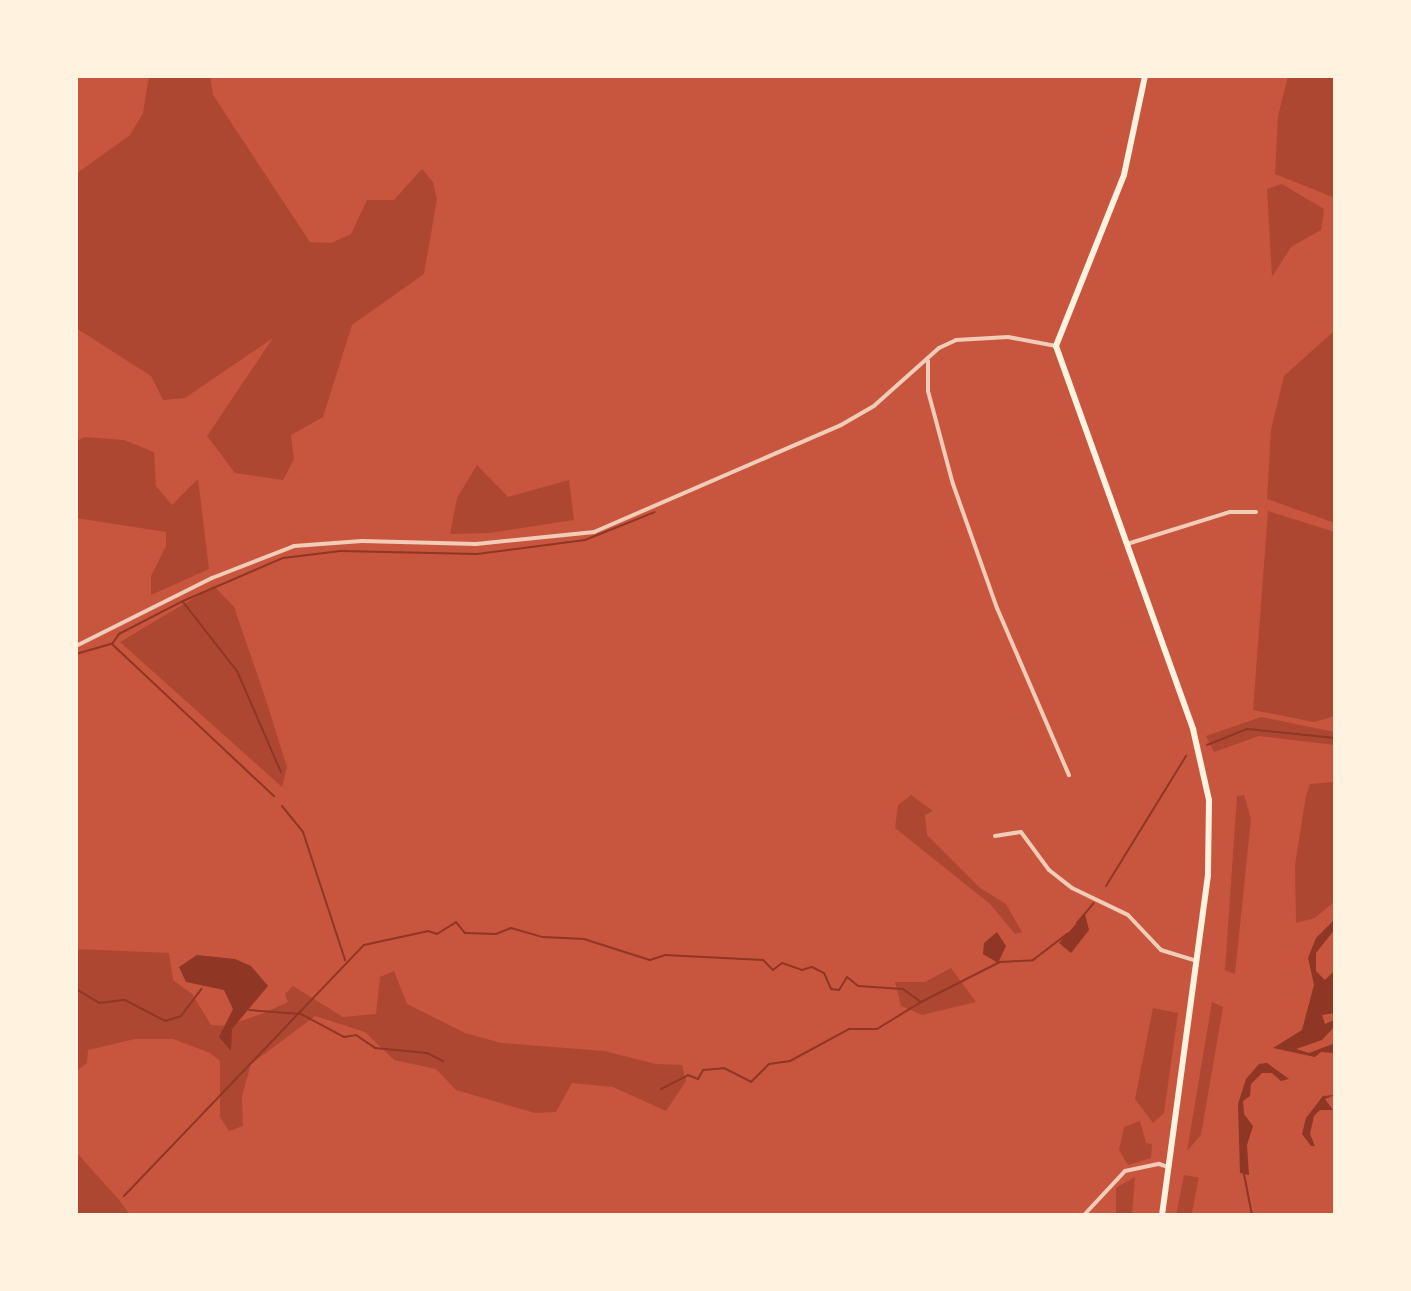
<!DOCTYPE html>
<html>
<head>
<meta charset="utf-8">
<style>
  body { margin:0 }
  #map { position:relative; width:1411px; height:1291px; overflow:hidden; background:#c8553d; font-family:"Times New Roman",serif }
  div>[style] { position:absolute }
  .green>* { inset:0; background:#ae4732; transform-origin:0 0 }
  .water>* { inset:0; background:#8f3625 }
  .stream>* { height:2px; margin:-1px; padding:0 1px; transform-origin:1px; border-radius:1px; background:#8f3625 }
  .minor>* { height:4px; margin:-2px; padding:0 2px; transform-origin:2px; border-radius:2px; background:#f1ccb7 }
  .secondary>* { height:6px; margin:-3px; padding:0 3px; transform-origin:3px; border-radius:3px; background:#fff3e0 }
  span { translate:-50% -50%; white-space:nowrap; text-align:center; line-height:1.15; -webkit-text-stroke:8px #fff3e0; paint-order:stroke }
  .frame { position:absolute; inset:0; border:78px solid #fff3e0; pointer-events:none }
</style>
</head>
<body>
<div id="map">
  <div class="green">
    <div style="clip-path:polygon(149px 76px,210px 76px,213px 95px,310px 242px,331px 243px,351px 234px,367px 200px,394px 200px,422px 169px,433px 182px,437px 199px,424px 274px,352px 325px,323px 417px,291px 435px,294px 459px,283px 480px,235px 473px,207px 436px,273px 338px,185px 398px,163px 400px,151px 376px,76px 328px,76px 174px,130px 135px,143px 113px)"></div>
    <div style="clip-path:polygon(1288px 76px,1335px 76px,1335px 198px,1275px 174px,1278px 116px)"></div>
    <div style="clip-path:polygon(1282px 184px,1324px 209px,1323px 218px,1321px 230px,1291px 247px,1272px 277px,1267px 189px)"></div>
    <div style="clip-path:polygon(1335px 330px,1335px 523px,1267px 499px,1271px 430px,1284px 376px)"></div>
    <div style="clip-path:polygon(85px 437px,124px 440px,154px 452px,156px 486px,172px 505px,198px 479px,209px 569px,151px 595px,151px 576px,166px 546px,166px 532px,76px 518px,76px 441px)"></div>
    <div style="clip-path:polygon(477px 465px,508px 497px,569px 480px,574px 520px,489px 533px,450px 534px,457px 498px)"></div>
    <div style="clip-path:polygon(1268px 511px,1335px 532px,1335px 716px,1314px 722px,1253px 710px)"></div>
    <div style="clip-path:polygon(214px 586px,234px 607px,264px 694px,287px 767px,282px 787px,120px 642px)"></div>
    <div style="clip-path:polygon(1261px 717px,1335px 732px,1335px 745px,1259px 736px,1214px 752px,1206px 736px)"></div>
    <div style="clip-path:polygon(1335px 782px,1335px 901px,1315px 918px,1296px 923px,1295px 865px,1306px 796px,1310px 784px)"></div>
    <div style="clip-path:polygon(911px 795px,933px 811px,925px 815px,927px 835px,980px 888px,1006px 904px,1022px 932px,1015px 934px,990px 904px,895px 828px,898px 805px)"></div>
    <div style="clip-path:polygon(1244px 795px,1251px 819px,1235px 974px,1225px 970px,1237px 796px)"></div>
    <div style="clip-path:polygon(76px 949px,169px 953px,173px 980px,192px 994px,211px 1025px,227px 1026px,264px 1013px,288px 1002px,285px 994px,293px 986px,343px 1017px,376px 1014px,380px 977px,394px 971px,407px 1004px,465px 1033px,501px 1043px,604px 1051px,656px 1064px,682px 1065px,686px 1081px,666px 1111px,613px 1087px,572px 1083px,556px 1112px,535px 1113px,456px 1090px,436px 1069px,394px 1060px,365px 1032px,315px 1016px,251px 1064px,242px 1096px,243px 1126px,229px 1131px,220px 1117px,220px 1061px,210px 1053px,173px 1039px,135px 1039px,88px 1050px,87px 1063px,76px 1071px)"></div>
    <div style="clip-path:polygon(951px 968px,976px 1002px,922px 1015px,901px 1006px,895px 982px,925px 982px)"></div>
    <div style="clip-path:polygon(1212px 1002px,1223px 1007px,1201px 1135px,1187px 1151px)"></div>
    <div style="clip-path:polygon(1153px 1008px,1178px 1013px,1164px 1113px,1153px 1123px,1135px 1099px)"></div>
    <div style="clip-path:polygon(1140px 1121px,1146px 1143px,1152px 1144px,1151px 1158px,1128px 1165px,1119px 1150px,1124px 1127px)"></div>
    <div style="clip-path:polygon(76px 1152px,120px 1201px,130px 1215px,76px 1215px)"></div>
    <div style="left:1184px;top:1175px;width:15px;height:40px;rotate:11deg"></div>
    <div style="clip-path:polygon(1135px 1177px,1132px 1215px,1116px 1215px,1116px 1188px)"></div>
  </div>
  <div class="water">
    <div style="clip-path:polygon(1085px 914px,1089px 930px,1071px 953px,1059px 943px)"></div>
    <div style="clip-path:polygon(1335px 919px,1335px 929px,1316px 953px,1316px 971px,1325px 980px,1335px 970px,1335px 1013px,1322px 1015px,1325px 1024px,1334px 1020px,1335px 1026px,1322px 1040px,1296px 1049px,1309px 1053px,1335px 1043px,1335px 1053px,1321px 1052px,1315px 1057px,1273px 1048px,1302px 1030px,1314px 985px,1308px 958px,1316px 938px)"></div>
    <div style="clip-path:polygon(997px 932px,1006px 946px,998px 963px,983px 954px,984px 943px)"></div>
    <div style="clip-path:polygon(197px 955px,235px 959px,251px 966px,268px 986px,232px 1029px,231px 1051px,219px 1037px,233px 1009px,224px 990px,186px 982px,179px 967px)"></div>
    <div style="clip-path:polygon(1267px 1063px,1289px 1079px,1281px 1081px,1272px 1073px,1262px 1073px,1251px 1084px,1250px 1096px,1243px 1101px,1244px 1114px,1253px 1126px,1247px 1145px,1249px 1175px,1240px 1173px,1238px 1104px,1246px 1079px,1259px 1064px)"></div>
    <div style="clip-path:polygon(1335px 1095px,1325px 1099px,1333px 1110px,1320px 1110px,1314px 1116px,1310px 1134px,1315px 1146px,1311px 1146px,1302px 1134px,1306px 1118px,1323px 1096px)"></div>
  </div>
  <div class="stream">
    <div style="left:183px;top:602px;width:88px;rotate:52deg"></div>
    <div style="left:237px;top:671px;width:110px;rotate:66.5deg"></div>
    <div style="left:113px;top:645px;width:221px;rotate:43.2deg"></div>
    <div style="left:76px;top:654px;width:37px;rotate:-16deg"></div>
    <div style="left:112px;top:644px;width:12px;rotate:-55deg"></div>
    <div style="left:119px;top:634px;width:72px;rotate:-27.3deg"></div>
    <div style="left:183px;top:601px;width:109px;rotate:-23.3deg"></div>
    <div style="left:283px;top:558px;width:58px;rotate:-6.9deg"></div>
    <div style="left:341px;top:551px;width:136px;rotate:1.3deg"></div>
    <div style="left:477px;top:554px;width:109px;rotate:-7.4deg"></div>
    <div style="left:585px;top:540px;width:75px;rotate:-21.8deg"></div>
    <div style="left:1207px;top:745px;width:43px;rotate:-21.8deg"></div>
    <div style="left:1247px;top:729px;width:88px;rotate:5.8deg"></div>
    <div style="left:282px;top:806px;width:33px;rotate:51deg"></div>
    <div style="left:303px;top:832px;width:135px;rotate:71.8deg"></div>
    <div style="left:1106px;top:886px;width:153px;rotate:-58.4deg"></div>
    <div style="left:1077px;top:923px;width:26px;rotate:-50deg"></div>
    <div style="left:76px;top:989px;width:27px;rotate:31deg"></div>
    <div style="left:99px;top:1003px;width:26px;rotate:-7deg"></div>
    <div style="left:125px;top:1000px;width:45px;rotate:27.7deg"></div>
    <div style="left:165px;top:1021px;width:17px;rotate:-17deg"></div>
    <div style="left:181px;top:1016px;width:34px;rotate:-53deg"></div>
    <div style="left:249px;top:1010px;width:52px;rotate:4.4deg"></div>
    <div style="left:301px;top:1014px;width:49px;rotate:28.1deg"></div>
    <div style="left:344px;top:1037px;width:12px;rotate:-9deg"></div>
    <div style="left:356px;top:1035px;width:23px;rotate:34deg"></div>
    <div style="left:375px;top:1048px;width:52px;rotate:5.5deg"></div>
    <div style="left:427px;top:1053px;width:18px;rotate:27deg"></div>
    <div style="left:661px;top:1089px;width:30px;rotate:-27deg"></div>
    <div style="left:688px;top:1075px;width:11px;rotate:22deg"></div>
    <div style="left:698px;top:1079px;width:10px;rotate:-61deg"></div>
    <div style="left:703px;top:1070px;width:21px;rotate:-5deg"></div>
    <div style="left:724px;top:1068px;width:30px;rotate:27deg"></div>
    <div style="left:751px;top:1082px;width:25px;rotate:-45deg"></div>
    <div style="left:769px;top:1064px;width:21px;rotate:-8deg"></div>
    <div style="left:790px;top:1061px;width:67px;rotate:-28.5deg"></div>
    <div style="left:849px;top:1029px;width:28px"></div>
    <div style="left:877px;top:1029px;width:52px;rotate:-31.5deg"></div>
    <div style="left:1244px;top:1174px;width:42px;rotate:79deg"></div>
    <div style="left:124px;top:1196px;width:347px;rotate:-46.3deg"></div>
    <div style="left:364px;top:945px;width:66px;rotate:-12.3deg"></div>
    <div style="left:428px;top:931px;width:9px;rotate:18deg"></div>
    <div style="left:437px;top:934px;width:22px;rotate:-32deg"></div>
    <div style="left:456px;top:922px;width:14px;rotate:51deg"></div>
    <div style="left:465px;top:933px;width:31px;rotate:2deg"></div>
    <div style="left:496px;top:934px;width:16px;rotate:-22deg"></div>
    <div style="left:511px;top:928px;width:33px;rotate:16deg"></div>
    <div style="left:543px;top:937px;width:41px;rotate:2.8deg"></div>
    <div style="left:584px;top:939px;width:69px;rotate:17.7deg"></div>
    <div style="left:650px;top:960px;width:16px;rotate:-18deg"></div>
    <div style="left:665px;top:955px;width:98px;rotate:2.9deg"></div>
    <div style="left:763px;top:960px;width:14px;rotate:45deg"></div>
    <div style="left:773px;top:970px;width:11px;rotate:-38deg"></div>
    <div style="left:782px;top:963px;width:21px;rotate:19deg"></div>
    <div style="left:802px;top:970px;width:10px;rotate:-17deg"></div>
    <div style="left:812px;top:967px;width:13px;rotate:27deg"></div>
    <div style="left:824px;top:973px;width:17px;rotate:66deg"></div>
    <div style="left:831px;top:989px;width:8px;rotate:7deg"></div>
    <div style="left:839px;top:990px;width:15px;rotate:-58deg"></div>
    <div style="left:847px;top:977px;width:14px;rotate:39deg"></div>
    <div style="left:858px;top:986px;width:45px;rotate:3.8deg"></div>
    <div style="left:903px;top:989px;width:22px;rotate:36deg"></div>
    <div style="left:921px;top:1002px;width:89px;rotate:-26.9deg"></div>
    <div style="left:1000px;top:962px;width:33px;rotate:-3deg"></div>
    <div style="left:1033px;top:960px;width:43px;rotate:-37.4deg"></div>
  </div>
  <div class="minor">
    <div style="left:928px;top:361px;width:30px;rotate:90deg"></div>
    <div style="left:928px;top:391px;width:96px;rotate:75deg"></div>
    <div style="left:953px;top:484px;width:132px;rotate:70.5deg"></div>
    <div style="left:997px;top:608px;width:182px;rotate:66.7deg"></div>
    <div style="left:1127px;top:544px;width:108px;rotate:-17.3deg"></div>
    <div style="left:1230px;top:512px;width:26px"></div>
    <div style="left:76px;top:646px;width:152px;rotate:-26.6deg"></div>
    <div style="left:212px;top:578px;width:88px;rotate:-21.3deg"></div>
    <div style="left:294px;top:546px;width:68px;rotate:-4.2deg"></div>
    <div style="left:362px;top:541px;width:114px;rotate:1.5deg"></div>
    <div style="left:476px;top:544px;width:119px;rotate:-5.8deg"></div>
    <div style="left:594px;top:532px;width:269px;rotate:-23.4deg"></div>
    <div style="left:841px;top:425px;width:39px;rotate:-30deg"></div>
    <div style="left:875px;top:405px;width:86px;rotate:-41.7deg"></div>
    <div style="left:939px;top:348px;width:19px;rotate:-25deg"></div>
    <div style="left:956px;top:340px;width:52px;rotate:-3.3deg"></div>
    <div style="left:1008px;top:337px;width:49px;rotate:10.6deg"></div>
    <div style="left:995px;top:836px;width:26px;rotate:-9deg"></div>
    <div style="left:1021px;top:832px;width:47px;rotate:53.6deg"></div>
    <div style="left:1049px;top:870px;width:29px;rotate:38deg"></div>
    <div style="left:1072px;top:888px;width:62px;rotate:25.7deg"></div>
    <div style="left:1128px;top:915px;width:48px;rotate:46.7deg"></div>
    <div style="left:1161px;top:950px;width:37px;rotate:17deg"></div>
    <div style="left:1084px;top:1215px;width:60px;rotate:-47deg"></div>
    <div style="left:1125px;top:1171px;width:35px;rotate:-12deg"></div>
    <div style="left:1159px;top:1164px;width:9px;rotate:18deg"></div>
  </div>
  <div class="secondary">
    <div style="left:1145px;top:76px;width:101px;rotate:102deg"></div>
    <div style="left:1124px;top:175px;width:184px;rotate:111.7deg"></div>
    <div style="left:1056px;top:346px;width:407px;rotate:70.3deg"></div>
    <div style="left:1193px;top:729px;width:73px;rotate:77.3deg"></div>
    <div style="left:1209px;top:800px;width:75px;rotate:90.8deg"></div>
    <div style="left:1208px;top:875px;width:343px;rotate:97.7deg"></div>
  </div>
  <div class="frame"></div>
</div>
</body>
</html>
